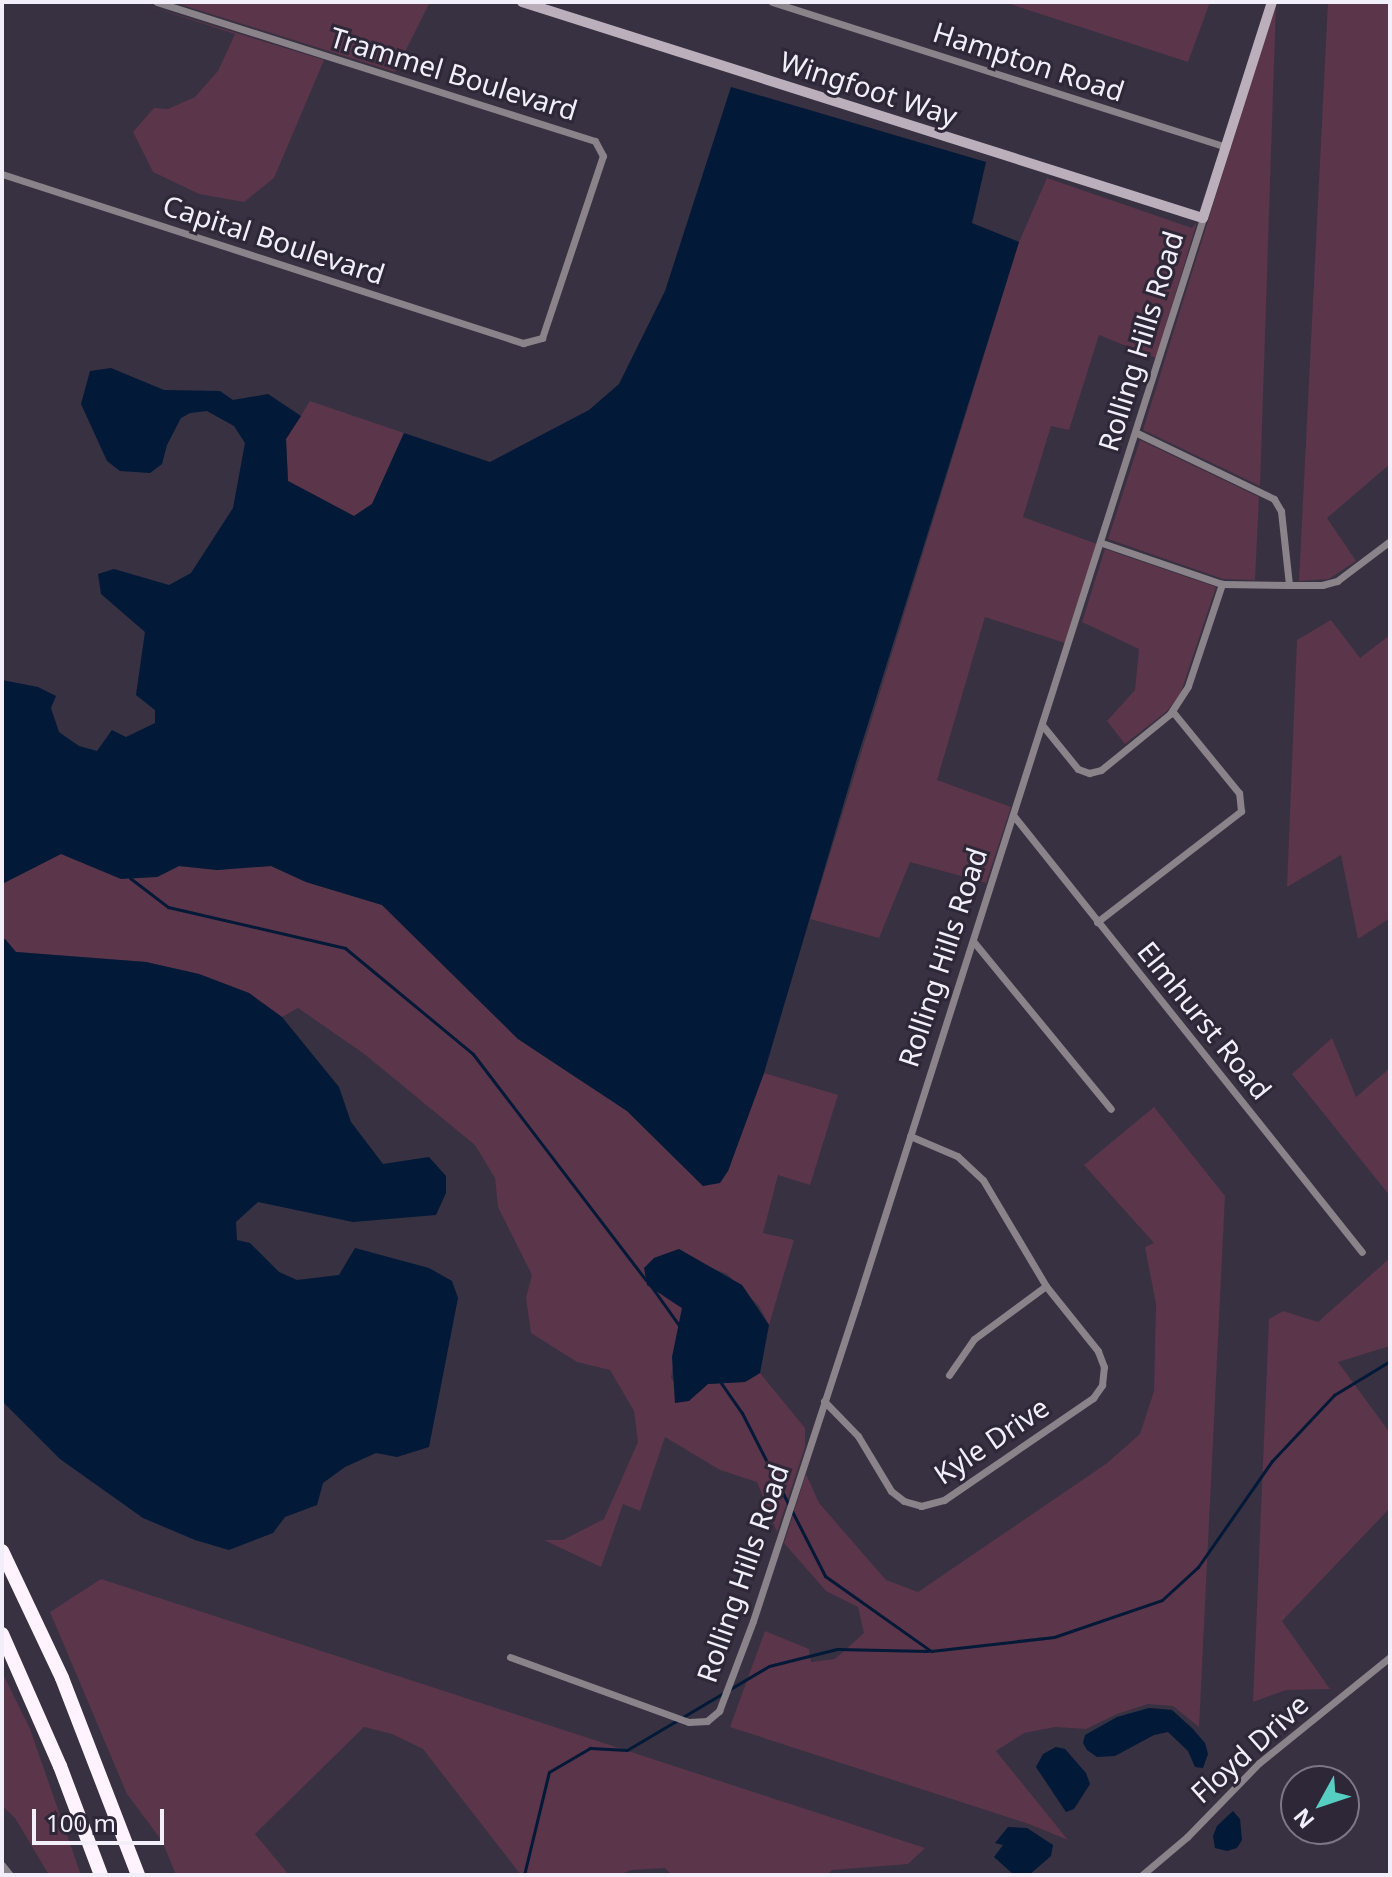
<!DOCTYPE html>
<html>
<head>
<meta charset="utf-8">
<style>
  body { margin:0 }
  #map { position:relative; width:1392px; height:1877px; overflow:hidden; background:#373142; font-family:"Noto Sans",sans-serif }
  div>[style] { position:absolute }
  .green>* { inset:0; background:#5b3549 }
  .water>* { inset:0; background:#021938 }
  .stream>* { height:3px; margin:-1.5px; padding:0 1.5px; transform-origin:1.5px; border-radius:1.5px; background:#021938 }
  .street>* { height:7px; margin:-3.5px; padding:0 3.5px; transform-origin:3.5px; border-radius:3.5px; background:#8a838a }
  .secondary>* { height:10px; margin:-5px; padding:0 5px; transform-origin:5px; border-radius:5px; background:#bbafbb }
  .highway>* { height:14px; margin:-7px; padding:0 7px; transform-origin:7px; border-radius:7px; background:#fef3fe }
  span { translate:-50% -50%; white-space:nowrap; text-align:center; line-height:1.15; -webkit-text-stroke:6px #2d2737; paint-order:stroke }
  .street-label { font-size:28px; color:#f2effa }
  .frame { position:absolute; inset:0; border:4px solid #f2effa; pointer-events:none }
  .north { position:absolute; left:1280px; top:1765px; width:80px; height:80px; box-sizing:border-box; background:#2d2737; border:2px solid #7c7785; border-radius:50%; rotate:230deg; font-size:22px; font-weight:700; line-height:32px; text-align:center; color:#f2effa }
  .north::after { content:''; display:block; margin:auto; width:28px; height:36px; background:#57cec2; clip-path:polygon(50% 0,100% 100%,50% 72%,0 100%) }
  .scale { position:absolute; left:32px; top:1809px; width:132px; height:36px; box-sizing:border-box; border:4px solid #f2effa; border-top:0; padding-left:10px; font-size:24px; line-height:28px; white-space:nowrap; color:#f2effa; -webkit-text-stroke:6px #2d2737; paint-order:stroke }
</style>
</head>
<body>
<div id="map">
  <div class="green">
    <div style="clip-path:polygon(136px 2px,324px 60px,274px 178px,244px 202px,199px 194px,153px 172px,133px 132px,154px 108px,168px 109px,195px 97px,218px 71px,235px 34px)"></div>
    <div style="clip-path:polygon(173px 2px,430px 2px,395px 72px)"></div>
    <div style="clip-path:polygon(1004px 2px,1210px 2px,1188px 62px)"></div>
    <div style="clip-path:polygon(1276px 2px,1260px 486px,1143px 430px)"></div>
    <div style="clip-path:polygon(1328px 2px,1390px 2px,1390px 464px,1327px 518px,1356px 561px,1329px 579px,1299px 581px)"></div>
    <div style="clip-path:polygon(1047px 178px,1192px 228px,1197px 222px,1156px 358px,1099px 335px,1069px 430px,1051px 426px,1023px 517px,1097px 544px,1065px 643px,985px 617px,937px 780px,1011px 807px,986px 883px,910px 862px,879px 938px,810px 919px,1019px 242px)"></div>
    <div style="clip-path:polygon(310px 401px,404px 433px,372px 504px,354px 516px,288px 481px,286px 439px)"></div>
    <div style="clip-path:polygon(1140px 440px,1259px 497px,1255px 580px,1223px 579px,1108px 539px)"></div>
    <div style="clip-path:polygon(1105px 549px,1216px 587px,1180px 695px,1167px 711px,1125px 744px,1107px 721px,1135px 690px,1139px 649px,1082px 622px)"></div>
    <div style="clip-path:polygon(1331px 620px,1360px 658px,1390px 635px,1390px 918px,1358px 939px,1341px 855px,1287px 887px,1297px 640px)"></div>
    <div style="clip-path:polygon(61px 854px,157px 877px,179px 866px,217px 870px,271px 866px,306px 882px,382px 905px,518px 1039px,627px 1111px,703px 1186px,728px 1171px,764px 1073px,838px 1095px,810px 1185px,778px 1175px,763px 1233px,794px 1240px,769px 1325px,759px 1306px,727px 1274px,701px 1264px,679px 1249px,654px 1258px,663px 1296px,682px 1308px,671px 1378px,689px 1400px,708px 1384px,745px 1382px,760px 1373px,805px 1428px,805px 1447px,777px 1532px,757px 1482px,720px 1470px,665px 1437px,640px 1511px,623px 1504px,601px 1567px,544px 1540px,563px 1540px,604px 1519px,638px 1442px,634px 1411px,610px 1370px,577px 1362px,531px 1333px,526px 1298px,532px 1275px,498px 1207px,495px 1178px,475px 1145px,363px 1053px,298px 1008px,282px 1017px,249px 993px,199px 974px,146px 962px,16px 952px,5px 939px,2px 940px,2px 884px)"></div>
    <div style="clip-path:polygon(1332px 1038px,1356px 1097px,1390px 1068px,1390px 1196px,1292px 1074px)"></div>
    <div style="clip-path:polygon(1154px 1107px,1225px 1196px,1199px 1727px,1173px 1706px,1148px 1704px,1117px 1714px,1086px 1729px,1055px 1727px,1024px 1733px,996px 1751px,1068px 1840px,1029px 1824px,730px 1727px,765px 1631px,809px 1649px,811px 1662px,835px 1659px,864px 1633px,858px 1607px,826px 1591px,784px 1543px,806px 1474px,819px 1503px,886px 1580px,918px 1592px,1106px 1464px,1140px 1434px,1154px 1391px,1156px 1304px,1145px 1247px,1154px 1243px,1084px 1165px)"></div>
    <div style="clip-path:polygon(1390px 1258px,1390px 1346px,1338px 1362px,1390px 1433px,1390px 1508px,1282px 1621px,1330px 1689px,1286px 1690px,1253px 1702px,1269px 1319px,1283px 1311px,1318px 1322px)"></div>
    <div style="clip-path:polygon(101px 1579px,579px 1735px,925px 1848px,908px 1864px,832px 1870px,827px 1875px,671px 1875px,665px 1868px,631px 1870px,619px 1875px,521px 1875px,423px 1749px,392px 1734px,364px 1727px,255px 1834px,289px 1875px,176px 1875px,162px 1841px,127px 1794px,50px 1612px)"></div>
    <div style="clip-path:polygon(2px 1672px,30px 1729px,81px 1875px,49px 1875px,15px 1818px,2px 1806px)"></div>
  </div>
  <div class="water">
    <div style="clip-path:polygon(731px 87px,986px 162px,972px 223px,1019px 242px,856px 762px,764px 1073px,728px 1171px,720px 1183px,703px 1186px,627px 1111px,518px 1039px,382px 905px,306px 882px,271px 866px,217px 870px,179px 866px,157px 877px,121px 879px,61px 854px,2px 884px,2px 680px,38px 687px,56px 696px,51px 708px,59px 732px,79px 746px,97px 751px,112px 730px,126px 737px,155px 723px,155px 710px,136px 695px,145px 632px,101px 594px,98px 574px,114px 569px,169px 585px,191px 573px,233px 508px,245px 443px,234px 426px,207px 411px,190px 413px,181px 418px,167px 445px,162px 464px,150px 473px,120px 471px,107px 461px,81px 404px,90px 371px,111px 368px,164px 390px,220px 391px,233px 400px,268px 394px,301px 416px,286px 439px,288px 481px,354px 516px,372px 504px,404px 433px,490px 462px,589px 410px,619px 384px,665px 291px)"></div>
    <div style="clip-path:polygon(5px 939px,16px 952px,146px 962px,199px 974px,249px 993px,282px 1017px,339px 1087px,351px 1122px,383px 1164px,429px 1157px,446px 1176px,446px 1193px,436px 1215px,353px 1222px,258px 1202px,236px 1222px,237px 1240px,250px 1243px,279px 1272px,297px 1280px,339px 1275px,355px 1248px,429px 1268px,452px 1281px,458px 1298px,429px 1447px,397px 1457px,376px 1453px,345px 1467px,323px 1483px,317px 1505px,285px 1517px,273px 1533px,229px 1550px,195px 1540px,143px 1518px,60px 1459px,2px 1401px,2px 940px)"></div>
    <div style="clip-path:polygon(679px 1249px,742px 1285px,769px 1325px,760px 1373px,745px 1382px,708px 1384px,689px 1401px,675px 1403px,672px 1357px,682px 1308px,647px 1285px,644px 1268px,654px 1258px)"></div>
    <div style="clip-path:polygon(1149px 1708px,1172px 1710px,1192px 1728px,1205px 1743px,1208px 1754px,1203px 1768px,1195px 1767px,1188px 1751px,1168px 1732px,1154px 1735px,1115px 1756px,1097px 1757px,1087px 1750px,1083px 1743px,1085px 1735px,1117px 1717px)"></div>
    <div style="clip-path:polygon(1056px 1747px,1065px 1749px,1086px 1773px,1090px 1784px,1074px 1809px,1066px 1812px,1036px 1767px,1043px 1754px)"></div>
    <div style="clip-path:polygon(1233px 1811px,1240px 1819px,1242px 1840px,1237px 1848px,1227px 1851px,1215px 1848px,1213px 1836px,1217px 1826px)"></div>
    <div style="clip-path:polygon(1008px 1827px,1027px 1828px,1053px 1845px,1051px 1856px,1029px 1875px,1014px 1875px,994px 1857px,1003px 1845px,995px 1843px)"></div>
  </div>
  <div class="stream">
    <div style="left:130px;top:878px;width:48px;rotate:37.3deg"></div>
    <div style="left:168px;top:907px;width:182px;rotate:13deg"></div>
    <div style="left:345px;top:948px;width:166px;rotate:39.6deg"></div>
    <div style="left:473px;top:1054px;width:285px;rotate:52.6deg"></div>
    <div style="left:651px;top:1286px;width:52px;rotate:54.5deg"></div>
    <div style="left:721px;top:1383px;width:37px;rotate:55deg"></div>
    <div style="left:742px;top:1413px;width:183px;rotate:63deg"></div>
    <div style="left:825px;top:1576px;width:130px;rotate:35.3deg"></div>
    <div style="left:931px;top:1651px;width:124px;rotate:-6.5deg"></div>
    <div style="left:1054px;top:1637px;width:114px;rotate:-18.9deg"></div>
    <div style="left:1162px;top:1600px;width:49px;rotate:-42.5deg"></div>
    <div style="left:1198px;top:1567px;width:129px;rotate:-55.1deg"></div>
    <div style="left:1272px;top:1461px;width:91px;rotate:-46.8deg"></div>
    <div style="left:1334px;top:1395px;width:66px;rotate:-31.3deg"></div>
    <div style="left:524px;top:1875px;width:106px;rotate:-76.4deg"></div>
    <div style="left:549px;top:1772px;width:48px;rotate:-30.3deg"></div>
    <div style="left:590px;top:1748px;width:37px;rotate:3deg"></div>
    <div style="left:627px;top:1750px;width:165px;rotate:-30.6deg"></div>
    <div style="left:769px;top:1666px;width:70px;rotate:-14deg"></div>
    <div style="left:837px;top:1649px;width:91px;rotate:1.3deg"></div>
  </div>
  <div class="street">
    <div style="left:772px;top:2px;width:477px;rotate:17.7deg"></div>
    <div style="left:2px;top:174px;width:548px;rotate:17.97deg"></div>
    <div style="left:523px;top:343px;width:20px;rotate:-15deg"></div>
    <div style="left:542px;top:338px;width:192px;rotate:-71.5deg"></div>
    <div style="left:603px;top:156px;width:17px;rotate:-118deg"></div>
    <div style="left:595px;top:141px;width:460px;rotate:-162.4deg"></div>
    <div style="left:1137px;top:433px;width:152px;rotate:25.7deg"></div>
    <div style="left:1274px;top:499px;width:14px;rotate:60deg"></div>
    <div style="left:1281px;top:511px;width:74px;rotate:83.8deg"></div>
    <div style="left:1102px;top:543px;width:127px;rotate:18.9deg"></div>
    <div style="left:1222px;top:584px;width:67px;rotate:0.9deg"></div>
    <div style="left:1289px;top:585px;width:33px"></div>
    <div style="left:1322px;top:585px;width:16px;rotate:-15deg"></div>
    <div style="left:1337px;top:581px;width:66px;rotate:-37deg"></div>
    <div style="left:1043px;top:726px;width:55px;rotate:50.9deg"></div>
    <div style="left:1078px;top:769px;width:12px;rotate:20deg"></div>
    <div style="left:1089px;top:773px;width:12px;rotate:-14deg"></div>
    <div style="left:1101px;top:770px;width:89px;rotate:-39.1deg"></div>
    <div style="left:1170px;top:714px;width:33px;rotate:-57deg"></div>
    <div style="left:1188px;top:686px;width:108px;rotate:-71.6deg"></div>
    <div style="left:1013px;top:815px;width:559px;rotate:51.39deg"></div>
    <div style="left:1097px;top:922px;width:182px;rotate:-37.6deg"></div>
    <div style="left:1241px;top:811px;width:18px;rotate:-96deg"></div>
    <div style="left:1239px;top:793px;width:104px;rotate:-129.2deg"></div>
    <div style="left:973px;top:941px;width:217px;rotate:50.6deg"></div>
    <div style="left:949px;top:1375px;width:44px;rotate:-55.2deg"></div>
    <div style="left:974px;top:1339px;width:89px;rotate:-36.4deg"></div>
    <div style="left:824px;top:1401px;width:49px;rotate:45.8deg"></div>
    <div style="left:858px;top:1436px;width:64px;rotate:59deg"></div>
    <div style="left:891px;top:1491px;width:16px;rotate:38deg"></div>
    <div style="left:904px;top:1501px;width:18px;rotate:16deg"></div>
    <div style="left:921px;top:1506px;width:24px;rotate:-15deg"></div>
    <div style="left:944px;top:1500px;width:181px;rotate:-34.4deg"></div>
    <div style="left:1093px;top:1398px;width:16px;rotate:-55deg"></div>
    <div style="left:1102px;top:1385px;width:18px;rotate:-84deg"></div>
    <div style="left:1104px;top:1367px;width:17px;rotate:-111deg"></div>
    <div style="left:1098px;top:1351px;width:83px;rotate:-128.7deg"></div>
    <div style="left:1046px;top:1286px;width:123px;rotate:-120.7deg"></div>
    <div style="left:983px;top:1180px;width:35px;rotate:-137deg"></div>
    <div style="left:957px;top:1156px;width:51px;rotate:-156.9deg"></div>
    <div style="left:510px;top:1657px;width:190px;rotate:20deg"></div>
    <div style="left:689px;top:1722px;width:18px;rotate:-3deg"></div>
    <div style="left:707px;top:1721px;width:16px;rotate:-40deg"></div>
    <div style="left:719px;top:1711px;width:96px;rotate:-69.3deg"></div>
    <div style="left:753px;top:1621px;width:335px;rotate:-71.9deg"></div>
    <div style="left:857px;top:1303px;width:1139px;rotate:-72.31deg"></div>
    <div style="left:2px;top:1865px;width:13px;rotate:51deg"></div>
    <div style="left:1142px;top:1875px;width:59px;rotate:-40.2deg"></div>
    <div style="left:1187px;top:1837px;width:103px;rotate:-45.8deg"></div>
    <div style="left:1259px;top:1763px;width:169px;rotate:-39deg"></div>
  </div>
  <div class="secondary">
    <div style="left:522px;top:2px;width:714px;rotate:17.6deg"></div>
    <div style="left:1203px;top:218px;width:227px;rotate:-72.3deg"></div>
  </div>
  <div class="highway">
    <div style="left:2px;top:1551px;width:140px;rotate:64.7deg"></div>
    <div style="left:62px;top:1678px;width:211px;rotate:68.9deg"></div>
    <div style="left:2px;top:1634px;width:144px;rotate:66.3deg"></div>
    <div style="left:60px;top:1766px;width:116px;rotate:69.4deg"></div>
  </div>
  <div class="street-label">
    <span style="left:1029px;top:61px;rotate:18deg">Hampton Road</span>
    <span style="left:454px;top:73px;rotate:17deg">Trammel Boulevard</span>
    <span style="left:869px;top:88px;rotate:18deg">Wingfoot Way</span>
    <span style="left:274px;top:239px;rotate:18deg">Capital Boulevard</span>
    <span style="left:1140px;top:341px;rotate:-73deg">Rolling Hills Road</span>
    <span style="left:942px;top:957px;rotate:-72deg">Rolling Hills Road</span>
    <span style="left:1205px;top:1020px;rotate:51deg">Elmhurst Road</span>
    <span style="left:991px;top:1440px;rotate:-34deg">Kyle Drive</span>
    <span style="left:742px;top:1573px;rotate:-71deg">Rolling Hills Road</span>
    <span style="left:1249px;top:1748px;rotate:-42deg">Floyd Drive</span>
  </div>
  <div class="frame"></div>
  <div class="north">N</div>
  <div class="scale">100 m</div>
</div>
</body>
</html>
